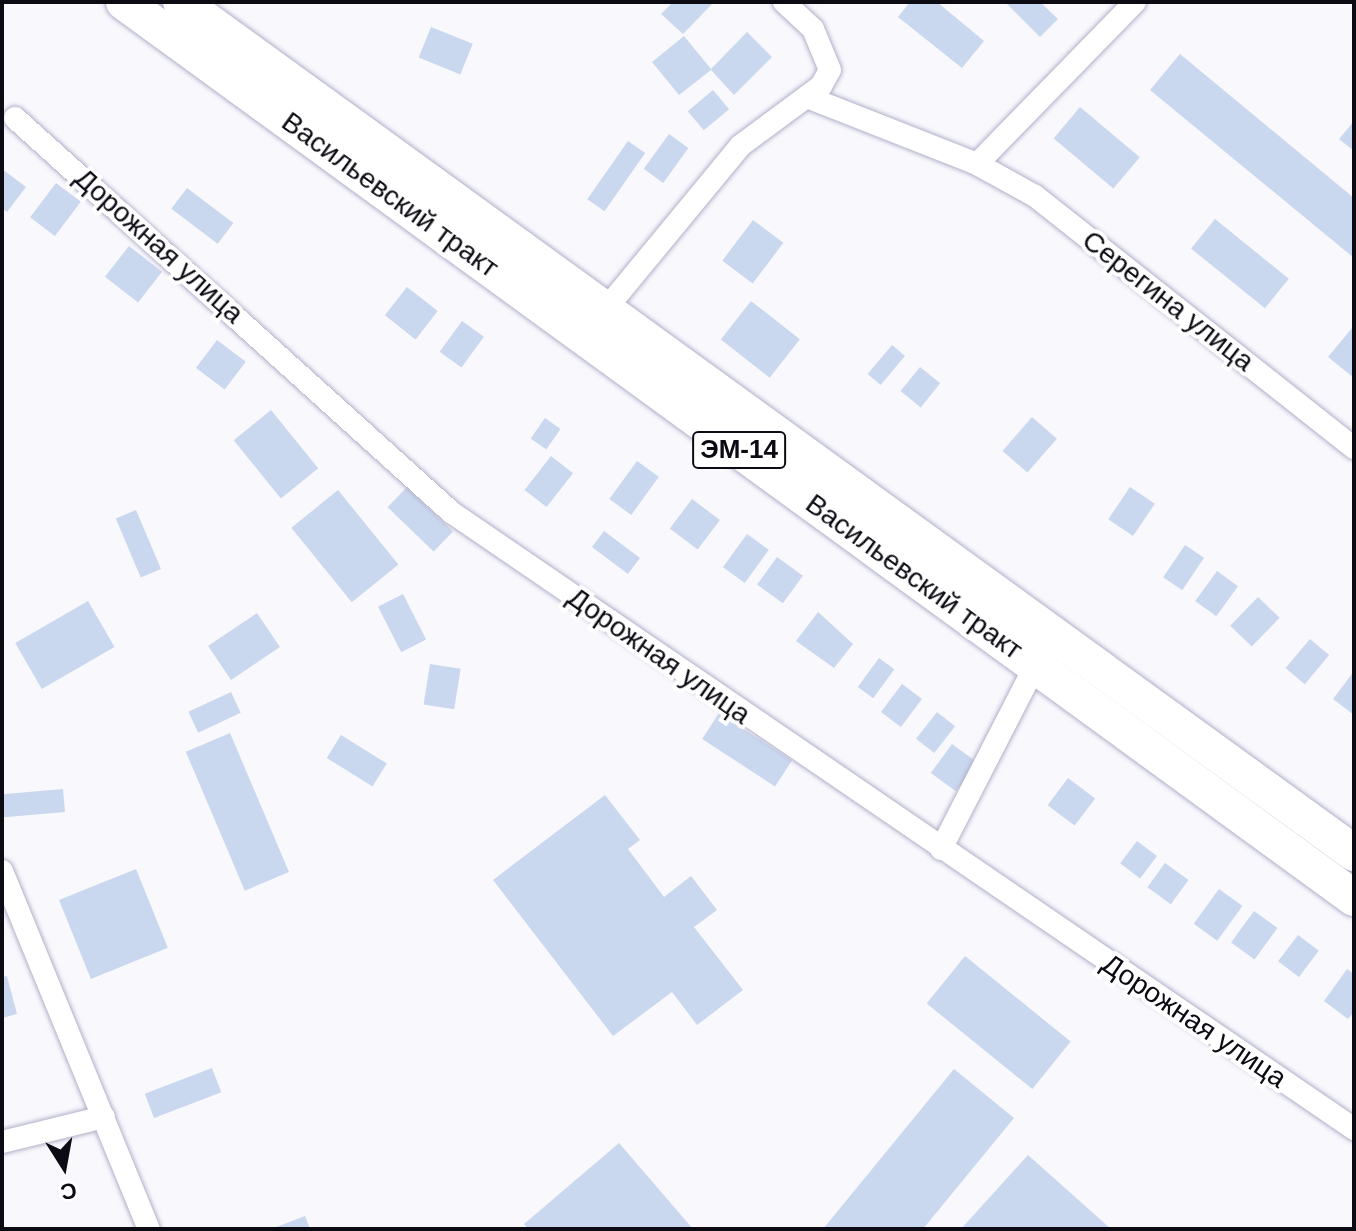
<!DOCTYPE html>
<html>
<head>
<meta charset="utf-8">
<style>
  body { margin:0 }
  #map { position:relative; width:1356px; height:1231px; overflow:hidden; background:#f8f8fd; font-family:Arial,sans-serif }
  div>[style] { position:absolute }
  .building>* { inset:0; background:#cad8ef; transform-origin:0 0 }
  .roads { filter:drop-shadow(0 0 2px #b1b0c9) drop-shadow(0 0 2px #b1b0c9) }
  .street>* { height:22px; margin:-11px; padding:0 11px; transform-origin:11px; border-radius:11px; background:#fff }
  .primary>* { height:36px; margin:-18px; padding:0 18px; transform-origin:18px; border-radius:18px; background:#fff }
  span { translate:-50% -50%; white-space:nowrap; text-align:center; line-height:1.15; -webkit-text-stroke:8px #fff; paint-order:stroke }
  .shield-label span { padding:2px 6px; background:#fff; border:2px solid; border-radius:6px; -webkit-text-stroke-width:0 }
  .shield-label { font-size:26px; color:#0c0b13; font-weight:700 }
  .street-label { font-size:28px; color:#0c0b13 }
  .frame { position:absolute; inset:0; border:4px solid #0c0b13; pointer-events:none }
  .north { position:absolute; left:24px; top:1127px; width:80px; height:80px; -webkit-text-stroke:6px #fff; paint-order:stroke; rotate:169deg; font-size:22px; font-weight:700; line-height:32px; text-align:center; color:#0c0b13 }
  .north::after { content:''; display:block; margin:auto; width:28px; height:36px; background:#0c0b13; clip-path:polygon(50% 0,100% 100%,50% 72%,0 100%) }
</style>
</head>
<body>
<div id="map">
  <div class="building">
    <div style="clip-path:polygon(673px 2px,714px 2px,683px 34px,661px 14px)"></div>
    <div style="clip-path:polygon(910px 2px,937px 2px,984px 41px,962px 68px,898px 17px)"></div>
    <div style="clip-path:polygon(1005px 2px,1040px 2px,1058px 19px,1040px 37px)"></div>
    <div style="left:431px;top:27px;width:45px;height:33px;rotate:22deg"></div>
    <div style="clip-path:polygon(747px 32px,772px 57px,734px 95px,711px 70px,679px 95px,652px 62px,684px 36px,711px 69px)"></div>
    <div style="clip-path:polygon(1180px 54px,1354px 198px,1354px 258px,1150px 90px)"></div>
    <div style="left:713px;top:90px;width:25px;height:33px;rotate:50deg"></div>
    <div style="left:1080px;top:107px;width:78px;height:41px;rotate:40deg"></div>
    <div style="clip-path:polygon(1354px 121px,1354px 151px,1339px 139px)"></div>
    <div style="left:669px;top:134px;width:24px;height:43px;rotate:36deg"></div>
    <div style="left:628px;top:141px;width:21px;height:71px;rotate:35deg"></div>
    <div style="clip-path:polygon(2px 169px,26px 187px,7px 212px,2px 208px)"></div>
    <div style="left:56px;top:183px;width:31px;height:43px;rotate:37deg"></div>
    <div style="left:187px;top:188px;width:58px;height:26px;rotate:37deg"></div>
    <div style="left:1215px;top:219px;width:95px;height:38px;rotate:39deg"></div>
    <div style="left:753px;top:220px;width:38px;height:51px;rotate:37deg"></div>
    <div style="left:129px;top:246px;width:42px;height:39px;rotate:38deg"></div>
    <div style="left:407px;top:287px;width:39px;height:36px;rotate:38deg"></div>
    <div style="left:751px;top:301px;width:62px;height:49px;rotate:38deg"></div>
    <div style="left:462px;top:321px;width:27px;height:38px;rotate:36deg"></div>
    <div style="clip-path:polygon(1352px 328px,1354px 329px,1354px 378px,1328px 357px)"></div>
    <div style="left:217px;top:340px;width:36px;height:35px;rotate:37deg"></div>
    <div style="left:892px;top:345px;width:17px;height:38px;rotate:40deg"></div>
    <div style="left:920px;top:367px;width:26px;height:31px;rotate:39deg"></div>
    <div style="left:271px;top:410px;width:75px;height:48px;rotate:51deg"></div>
    <div style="left:1032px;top:417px;width:33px;height:45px;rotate:41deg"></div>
    <div style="left:545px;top:418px;width:19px;height:25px;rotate:35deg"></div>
    <div style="left:551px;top:456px;width:28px;height:43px;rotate:38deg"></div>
    <div style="left:637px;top:461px;width:27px;height:47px;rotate:36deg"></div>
    <div style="left:407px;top:487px;width:64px;height:28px;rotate:44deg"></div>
    <div style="left:1130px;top:487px;width:30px;height:39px;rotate:34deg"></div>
    <div style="left:338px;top:490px;width:96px;height:60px;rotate:51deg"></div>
    <div style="left:692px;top:499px;width:35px;height:37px;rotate:37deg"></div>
    <div style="left:136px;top:510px;width:64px;height:22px;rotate:67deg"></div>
    <div style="left:604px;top:531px;width:45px;height:20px;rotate:37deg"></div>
    <div style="left:747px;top:534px;width:27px;height:41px;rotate:36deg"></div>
    <div style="left:1185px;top:545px;width:23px;height:39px;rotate:34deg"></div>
    <div style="left:777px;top:557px;width:32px;height:34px;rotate:36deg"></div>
    <div style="left:1217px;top:571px;width:26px;height:37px;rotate:36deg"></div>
    <div style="left:403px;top:594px;width:51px;height:28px;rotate:63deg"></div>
    <div style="left:1258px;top:597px;width:30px;height:40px;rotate:44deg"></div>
    <div style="left:88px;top:601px;width:53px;height:84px;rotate:60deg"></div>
    <div style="clip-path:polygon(818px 612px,853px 644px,834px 668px,796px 641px)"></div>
    <div style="left:257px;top:613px;width:41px;height:59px;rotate:56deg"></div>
    <div style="left:1310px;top:639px;width:25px;height:38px;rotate:40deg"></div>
    <div style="left:879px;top:658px;width:19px;height:36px;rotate:36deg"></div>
    <div style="left:430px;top:664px;width:31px;height:41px;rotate:9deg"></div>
    <div style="clip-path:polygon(1354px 671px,1354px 715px,1333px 699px)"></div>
    <div style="left:902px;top:684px;width:25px;height:35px;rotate:37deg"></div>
    <div style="left:231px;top:692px;width:23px;height:47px;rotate:65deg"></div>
    <div style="left:937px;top:712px;width:23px;height:34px;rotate:38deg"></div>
    <div style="left:719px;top:713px;width:87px;height:31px;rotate:33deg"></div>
    <div style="left:230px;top:733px;width:151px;height:48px;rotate:67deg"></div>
    <div style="left:341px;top:735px;width:54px;height:27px;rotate:32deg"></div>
    <div style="left:952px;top:744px;width:31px;height:36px;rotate:36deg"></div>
    <div style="left:1068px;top:778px;width:34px;height:34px;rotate:37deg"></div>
    <div style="left:63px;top:789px;width:23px;height:61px;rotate:85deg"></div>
    <div style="clip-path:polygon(605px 795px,640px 840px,628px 849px,664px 897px,691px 876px,717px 910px,694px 927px,743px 990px,697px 1025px,672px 992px,613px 1036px,493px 880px)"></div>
    <div style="left:1137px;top:841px;width:25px;height:28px;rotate:37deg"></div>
    <div style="left:1165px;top:863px;width:29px;height:30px;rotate:36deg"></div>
    <div style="left:136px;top:869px;width:85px;height:83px;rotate:68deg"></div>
    <div style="left:1219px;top:889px;width:29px;height:43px;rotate:36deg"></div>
    <div style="left:1254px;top:911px;width:29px;height:39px;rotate:36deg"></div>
    <div style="left:1298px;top:935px;width:26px;height:33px;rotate:37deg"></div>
    <div style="left:965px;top:956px;width:136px;height:61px;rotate:39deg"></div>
    <div style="clip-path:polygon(1347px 969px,1354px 974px,1354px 1012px,1348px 1019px,1324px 1001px)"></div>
    <div style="clip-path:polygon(7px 976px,17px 1014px,2px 1018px,2px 977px)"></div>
    <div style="left:212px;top:1068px;width:26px;height:72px;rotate:69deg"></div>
    <div style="clip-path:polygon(954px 1069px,1014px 1118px,923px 1229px,823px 1229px)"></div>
    <div style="clip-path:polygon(619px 1143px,693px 1229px,528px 1229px,524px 1224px)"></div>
    <div style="clip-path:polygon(1028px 1155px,1111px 1229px,961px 1229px)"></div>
    <div style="clip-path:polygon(305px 1216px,310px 1229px,271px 1229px)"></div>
  </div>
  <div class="roads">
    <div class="street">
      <div style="left:807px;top:97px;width:183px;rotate:21.5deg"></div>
      <div style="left:977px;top:164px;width:66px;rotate:28.9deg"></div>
      <div style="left:1035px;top:196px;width:407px;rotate:38.3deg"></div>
      <div style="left:15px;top:118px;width:588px;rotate:42.1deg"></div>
      <div style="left:451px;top:512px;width:1094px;rotate:34.34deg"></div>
      <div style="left:977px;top:164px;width:226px;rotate:-45.7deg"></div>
      <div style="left:605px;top:310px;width:212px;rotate:-50.5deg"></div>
      <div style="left:740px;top:146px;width:101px;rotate:-36.5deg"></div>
      <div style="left:821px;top:86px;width:18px;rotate:-61deg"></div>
      <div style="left:830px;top:70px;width:44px;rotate:-112.5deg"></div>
      <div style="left:813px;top:29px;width:40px;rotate:-137deg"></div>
      <div style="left:941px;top:849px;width:206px;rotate:-62.8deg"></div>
      <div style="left:2px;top:871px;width:387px;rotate:67.7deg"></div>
      <div style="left:2px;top:1142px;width:105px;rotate:-13.8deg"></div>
    </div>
    <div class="primary">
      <div style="left:124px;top:2px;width:1522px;rotate:36.07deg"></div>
      <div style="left:181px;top:2px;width:1449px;rotate:35.96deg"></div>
    </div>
  </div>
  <div class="shield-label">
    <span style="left:739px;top:450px">ЭМ-14</span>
  </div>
  <div class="street-label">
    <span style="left:390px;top:195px;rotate:36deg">Васильевский тракт</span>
    <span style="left:159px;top:246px;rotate:42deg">Дорожная улица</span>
    <span style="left:1168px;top:301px;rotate:38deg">Серегина улица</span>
    <span style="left:914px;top:577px;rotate:36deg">Васильевский тракт</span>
    <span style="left:659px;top:656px;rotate:35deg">Дорожная улица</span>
    <span style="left:1194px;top:1021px;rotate:34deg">Дорожная улица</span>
  </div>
  <div class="frame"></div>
  <div class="north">С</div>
</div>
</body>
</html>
